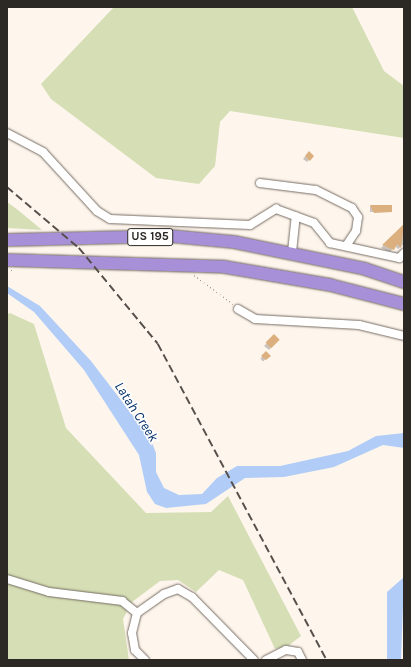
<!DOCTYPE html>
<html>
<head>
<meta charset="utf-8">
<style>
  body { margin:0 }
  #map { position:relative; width:411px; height:667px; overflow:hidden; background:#fef6ed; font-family:Karla,sans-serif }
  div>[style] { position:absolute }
  .green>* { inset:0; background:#d5deb4 }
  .water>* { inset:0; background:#b1cdf7 }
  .shadow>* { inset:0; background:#0003; transform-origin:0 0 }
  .building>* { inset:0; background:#dcaf7f; transform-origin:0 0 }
  .path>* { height:1px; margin-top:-0.5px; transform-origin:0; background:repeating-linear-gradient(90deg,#9c958f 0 1px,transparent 0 4px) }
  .roads { filter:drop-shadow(0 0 1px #766c63) drop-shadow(0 0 1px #766c63) }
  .minor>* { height:8px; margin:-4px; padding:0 4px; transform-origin:4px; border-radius:4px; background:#fff }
  .highway>* { height:12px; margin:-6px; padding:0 6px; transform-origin:6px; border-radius:6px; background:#a890d9 }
  .rail>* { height:1.5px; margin-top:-0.75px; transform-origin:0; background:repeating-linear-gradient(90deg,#544f4a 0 8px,transparent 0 12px) }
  span { translate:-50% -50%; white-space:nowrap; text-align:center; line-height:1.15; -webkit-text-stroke:3px #fff; paint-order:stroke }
  .shield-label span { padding:1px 3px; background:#fff; border:1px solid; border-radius:3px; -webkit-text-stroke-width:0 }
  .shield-label { font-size:12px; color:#2c2824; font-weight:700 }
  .water-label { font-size:14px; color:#04306a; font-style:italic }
  .frame { position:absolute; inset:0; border:8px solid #2c2824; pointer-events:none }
</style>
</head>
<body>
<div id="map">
  <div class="green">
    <div style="clip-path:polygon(114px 7px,352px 7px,384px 71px,404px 86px,404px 138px,230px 111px,220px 122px,215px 166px,199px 184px,156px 178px,51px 99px,41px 84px)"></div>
    <div style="clip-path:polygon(7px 202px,18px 210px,42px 230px,7px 228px)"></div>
    <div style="clip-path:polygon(10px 313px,34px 324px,66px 428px,146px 513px,211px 512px,228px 496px,301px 636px,288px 646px,275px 649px,243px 580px,219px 570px,196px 592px,178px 580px,160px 581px,132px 602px,123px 619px,129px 660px,7px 660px,7px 314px)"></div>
  </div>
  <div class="water">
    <div style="clip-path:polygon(7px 286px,40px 306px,91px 361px,150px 438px,156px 453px,156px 472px,164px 488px,179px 495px,202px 494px,217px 478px,237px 466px,280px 466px,348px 451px,376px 436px,404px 433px,404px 448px,383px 445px,334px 467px,284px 477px,245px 478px,206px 504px,166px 508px,155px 504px,147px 492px,139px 455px,84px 370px,34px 312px,7px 293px)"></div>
    <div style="clip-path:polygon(404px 577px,401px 660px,387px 660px,387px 592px)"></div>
  </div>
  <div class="shadow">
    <div style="clip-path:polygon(309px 152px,313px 156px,307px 162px,303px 159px)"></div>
    <div style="left:370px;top:206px;width:21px;height:6px"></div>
    <div style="clip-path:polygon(404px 224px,404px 244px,398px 249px,395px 246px,390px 252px,381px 248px)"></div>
    <div style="clip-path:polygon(274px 336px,278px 340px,269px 350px,264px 346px)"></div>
    <div style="left:266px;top:353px;width:4px;height:8px;rotate:45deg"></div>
  </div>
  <div class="building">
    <div style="clip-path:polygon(309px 151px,314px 156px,310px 161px,305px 156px)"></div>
    <div style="clip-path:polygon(370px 205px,392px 205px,392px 212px,374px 213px)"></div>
    <div style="clip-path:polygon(404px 224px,401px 248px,397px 244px,394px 250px,382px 245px)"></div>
    <div style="left:274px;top:334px;width:8px;height:12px;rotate:45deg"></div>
    <div style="clip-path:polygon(266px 351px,271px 356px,266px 360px,261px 356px)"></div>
  </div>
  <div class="path">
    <div style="left:7px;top:270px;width:8px"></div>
    <div style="left:194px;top:275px;width:49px;rotate:36.6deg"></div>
  </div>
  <div class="roads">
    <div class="minor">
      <div style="left:7px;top:133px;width:41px;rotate:27.8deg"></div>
      <div style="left:43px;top:152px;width:80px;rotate:47.5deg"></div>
      <div style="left:97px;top:211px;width:15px;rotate:32deg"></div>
      <div style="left:110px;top:219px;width:140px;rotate:2.5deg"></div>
      <div style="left:250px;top:225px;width:31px;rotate:-32deg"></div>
      <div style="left:276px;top:209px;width:40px;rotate:20.2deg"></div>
      <div style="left:314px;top:223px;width:26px;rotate:51deg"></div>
      <div style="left:330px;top:243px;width:71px;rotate:12.3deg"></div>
      <div style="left:399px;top:258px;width:7px;rotate:-45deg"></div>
      <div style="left:260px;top:183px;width:56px;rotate:7.1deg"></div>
      <div style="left:316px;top:190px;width:40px;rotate:26.6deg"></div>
      <div style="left:352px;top:208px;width:11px;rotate:56deg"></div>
      <div style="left:358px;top:217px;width:14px;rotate:98deg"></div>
      <div style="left:356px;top:231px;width:18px;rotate:124deg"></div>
      <div style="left:292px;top:252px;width:36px;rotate:-84deg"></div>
      <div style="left:238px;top:309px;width:20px;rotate:30deg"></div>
      <div style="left:255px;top:319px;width:104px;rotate:3.3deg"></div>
      <div style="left:359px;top:325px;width:46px;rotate:13.7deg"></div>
      <div style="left:7px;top:579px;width:44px;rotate:17.2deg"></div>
      <div style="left:49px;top:592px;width:74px;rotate:7deg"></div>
      <div style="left:122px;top:601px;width:19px;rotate:39deg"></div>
      <div style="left:145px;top:660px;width:14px;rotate:-135deg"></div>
      <div style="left:135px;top:650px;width:17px;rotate:-100deg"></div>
      <div style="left:132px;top:633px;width:21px;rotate:-76deg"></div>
      <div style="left:137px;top:613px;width:33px;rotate:-35deg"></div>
      <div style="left:164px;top:594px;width:15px;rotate:-20deg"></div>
      <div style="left:178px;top:589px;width:16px;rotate:30deg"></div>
      <div style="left:192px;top:597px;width:88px;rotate:45.5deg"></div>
      <div style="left:266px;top:660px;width:22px;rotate:-27deg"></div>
      <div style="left:286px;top:650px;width:12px;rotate:9deg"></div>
      <div style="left:298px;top:652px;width:9px;rotate:63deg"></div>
    </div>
    <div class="highway">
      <div style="left:7px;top:240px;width:163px;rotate:-1.4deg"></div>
      <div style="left:170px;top:236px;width:64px;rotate:5.4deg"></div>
      <div style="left:234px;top:242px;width:134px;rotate:11.6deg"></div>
      <div style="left:365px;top:269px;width:41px;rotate:18.4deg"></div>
      <div style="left:7px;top:260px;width:218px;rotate:1.8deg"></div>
      <div style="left:225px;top:267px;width:107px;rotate:9.7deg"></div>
      <div style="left:330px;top:285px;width:76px;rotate:14.4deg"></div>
    </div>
  </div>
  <div class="rail">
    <div style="left:7px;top:187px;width:94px;rotate:40.3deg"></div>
    <div style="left:79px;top:248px;width:124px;rotate:50.5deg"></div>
    <div style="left:158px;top:344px;width:358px;rotate:61.9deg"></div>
  </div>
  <div class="shield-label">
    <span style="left:150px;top:237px">US 195</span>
  </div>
  <div class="water-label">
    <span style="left:136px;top:412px;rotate:57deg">Latah Creek</span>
  </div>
  <div class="frame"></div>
</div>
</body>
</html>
